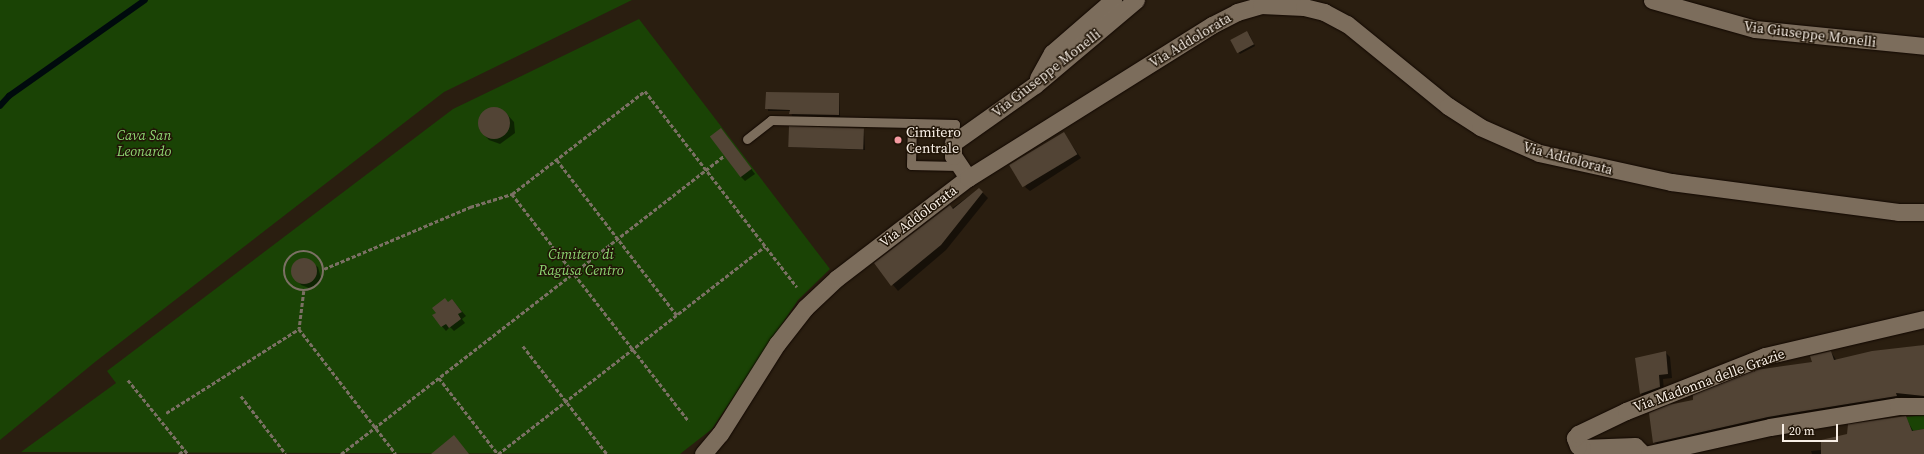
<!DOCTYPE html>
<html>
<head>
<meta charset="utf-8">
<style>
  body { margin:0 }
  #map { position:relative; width:1924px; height:454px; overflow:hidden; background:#2a1e10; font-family:"Source Serif 4",serif }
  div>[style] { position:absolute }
  .green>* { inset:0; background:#1a4305 }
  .shadow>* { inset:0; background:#0007 }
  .stream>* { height:5.5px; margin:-2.75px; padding:0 2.75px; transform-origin:2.75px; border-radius:2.75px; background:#000a0d }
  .building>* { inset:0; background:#524435; transform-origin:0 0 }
  .round { border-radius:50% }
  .path>* { height:2.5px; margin-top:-1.25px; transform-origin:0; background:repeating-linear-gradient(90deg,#7b7064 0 4px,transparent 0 6px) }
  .path>.ring { margin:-1.25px; padding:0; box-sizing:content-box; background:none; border:2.5px solid #7b7064; border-radius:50% }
  .roads { filter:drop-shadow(0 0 1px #120800) drop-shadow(0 0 1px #120800) }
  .service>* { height:9px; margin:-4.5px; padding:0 4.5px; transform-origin:4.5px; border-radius:4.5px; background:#7c6d5c }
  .minor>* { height:17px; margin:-8.5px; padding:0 8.5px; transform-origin:8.5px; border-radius:8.5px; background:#7c6d5c }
  .dots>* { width:11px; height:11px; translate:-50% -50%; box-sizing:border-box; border:2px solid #211507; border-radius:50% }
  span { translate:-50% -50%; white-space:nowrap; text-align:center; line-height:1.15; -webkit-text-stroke:3px #211507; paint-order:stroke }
  .street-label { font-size:14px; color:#f8efe6 }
  .poi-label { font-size:14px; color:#f8efe6 }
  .left { translate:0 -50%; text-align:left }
  .park-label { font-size:14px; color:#8dd671; font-style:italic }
  .scale { position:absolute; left:1782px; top:424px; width:56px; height:18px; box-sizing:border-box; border:2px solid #f8efe6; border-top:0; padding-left:5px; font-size:12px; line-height:14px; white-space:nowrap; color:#f8efe6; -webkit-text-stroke:3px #211507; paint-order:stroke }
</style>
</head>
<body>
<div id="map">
  <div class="green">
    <div style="clip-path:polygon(0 0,632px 0,444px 92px,95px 362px,0 440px)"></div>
    <div style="clip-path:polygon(639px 19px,830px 269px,798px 300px,712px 429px,680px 454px,21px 452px,116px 383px,107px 371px,453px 109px)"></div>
    <div style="clip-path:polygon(1924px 415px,1924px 429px,1912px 431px,1906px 417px)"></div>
  </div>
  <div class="shadow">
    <div style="clip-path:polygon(1249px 34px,1255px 46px,1240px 54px,1239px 53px)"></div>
    <div style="clip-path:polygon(767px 93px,839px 94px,840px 117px,792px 116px,791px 111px,768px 111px)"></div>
    <div style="clip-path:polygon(494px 107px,504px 111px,514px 122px,515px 133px,500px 144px,489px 140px,479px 129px,479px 117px)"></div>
    <div style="clip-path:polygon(721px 129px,755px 174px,745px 181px,741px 177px)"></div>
    <div style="clip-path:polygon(864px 130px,865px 150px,790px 147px)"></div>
    <div style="clip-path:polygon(1064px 134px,1081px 158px,1030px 191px,1025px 187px)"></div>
    <div style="clip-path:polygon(979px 189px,988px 198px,946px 250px,898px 291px,875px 263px)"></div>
    <div style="clip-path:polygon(302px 258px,318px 267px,321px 278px,317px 285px,309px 288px,301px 285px,292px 273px,295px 262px)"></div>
    <div style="clip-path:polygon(452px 300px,466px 316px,462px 319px,465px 323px,454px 331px,450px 327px,446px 331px,433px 316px)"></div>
    <div style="clip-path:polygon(1924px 345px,1924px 400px,1900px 397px,1902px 401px,1660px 447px,1654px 442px,1694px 401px,1814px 363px,1831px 352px,1837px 361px)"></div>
    <div style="clip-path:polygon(1666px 353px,1670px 357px,1672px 378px,1663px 379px,1664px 391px,1645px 398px,1641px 394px)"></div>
    <div style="clip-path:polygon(1905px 417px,1914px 432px,1924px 430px,1924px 454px,1812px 454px,1811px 451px,1822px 450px,1848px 435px)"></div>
  </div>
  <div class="stream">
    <div style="left:0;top:106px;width:13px;rotate:-48deg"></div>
    <div style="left:9px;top:96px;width:166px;rotate:-35.2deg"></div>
  </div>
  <div class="building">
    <div style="left:1247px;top:31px;width:15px;height:19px;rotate:62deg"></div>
    <div style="clip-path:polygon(766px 92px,839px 93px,839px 115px,789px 114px,790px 110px,765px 109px)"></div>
    <div class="round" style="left:478px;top:107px;width:32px;height:32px"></div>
    <div style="left:789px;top:126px;width:75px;height:21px;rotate:2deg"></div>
    <div style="left:721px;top:128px;width:51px;height:14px;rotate:53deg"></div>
    <div style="left:1064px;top:132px;width:26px;height:64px;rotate:59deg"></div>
    <div style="clip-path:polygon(979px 188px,983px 192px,941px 245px,891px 286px,874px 263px,950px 205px,953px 209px)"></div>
    <div class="round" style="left:291px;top:258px;width:26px;height:26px"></div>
    <div style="clip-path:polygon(445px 298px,448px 302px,452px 299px,462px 312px,458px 314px,461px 319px,449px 328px,446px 324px,441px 327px,432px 315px,436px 313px,432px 308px)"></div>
    <div style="clip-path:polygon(1924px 345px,1924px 396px,1896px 393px,1897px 396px,1768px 417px,1653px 443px,1649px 413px,1668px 405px,1693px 400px,1693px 395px,1756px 370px,1812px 362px,1810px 356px,1831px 351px,1834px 360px,1872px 351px)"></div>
    <div style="clip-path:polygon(1666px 351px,1668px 374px,1659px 375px,1660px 387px,1640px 394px,1635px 358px)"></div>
    <div style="clip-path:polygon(1906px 416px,1912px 431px,1924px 429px,1924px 454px,1821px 454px,1821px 440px,1847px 434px,1848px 424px)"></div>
    <div style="clip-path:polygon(454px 435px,469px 454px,431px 454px)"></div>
  </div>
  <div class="path">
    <div style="left:557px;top:160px;width:196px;rotate:52.3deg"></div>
    <div style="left:512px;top:194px;width:288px;rotate:52.1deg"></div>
    <div class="ring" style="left:284px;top:251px;width:37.5px;height:37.5px"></div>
    <div style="left:324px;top:269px;width:159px;rotate:-23deg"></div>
    <div style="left:470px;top:207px;width:44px;rotate:-17.2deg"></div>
    <div style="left:512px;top:194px;width:168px;rotate:-37.8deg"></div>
    <div style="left:645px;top:91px;width:248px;rotate:52.2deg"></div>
    <div style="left:304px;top:291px;width:38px;rotate:97deg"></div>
    <div style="left:299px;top:329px;width:158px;rotate:52.2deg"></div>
    <div style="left:523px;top:346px;width:137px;rotate:52.1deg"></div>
    <div style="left:439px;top:378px;width:96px;rotate:52.2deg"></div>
    <div style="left:128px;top:380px;width:95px;rotate:51deg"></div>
    <div style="left:241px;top:396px;width:73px;rotate:52.2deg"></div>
    <div style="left:166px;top:413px;width:157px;rotate:-32.3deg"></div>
    <div style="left:179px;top:454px;width:6px;rotate:-39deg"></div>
    <div style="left:341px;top:454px;width:485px;rotate:-37.9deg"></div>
    <div style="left:498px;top:454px;width:338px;rotate:-37.9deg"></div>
  </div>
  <div class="roads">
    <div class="service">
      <div style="left:747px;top:139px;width:31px;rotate:-38deg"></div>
      <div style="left:771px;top:120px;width:141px;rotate:1.2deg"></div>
      <div style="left:953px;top:143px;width:19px;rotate:-84deg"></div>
      <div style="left:955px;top:124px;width:43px;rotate:-178.7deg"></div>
      <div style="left:912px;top:123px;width:42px;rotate:91.4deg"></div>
      <div style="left:911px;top:165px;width:47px;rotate:1.2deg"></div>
    </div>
    <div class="minor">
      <div style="left:1652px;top:0;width:107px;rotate:15.7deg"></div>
      <div style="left:1755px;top:29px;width:170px;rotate:5.7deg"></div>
      <div style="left:1038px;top:78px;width:29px;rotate:-61deg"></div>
      <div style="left:1052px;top:53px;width:81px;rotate:-41deg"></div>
      <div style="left:968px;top:178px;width:27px;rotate:-124deg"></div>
      <div style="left:953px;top:156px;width:13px;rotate:-90deg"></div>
      <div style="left:953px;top:143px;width:100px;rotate:-35.3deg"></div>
      <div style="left:1035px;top:85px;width:132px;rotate:-40.1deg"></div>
      <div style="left:703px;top:454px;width:26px;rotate:-50deg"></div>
      <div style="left:720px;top:434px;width:107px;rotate:-57.7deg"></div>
      <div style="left:777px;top:344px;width:46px;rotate:-52.1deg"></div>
      <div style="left:805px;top:308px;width:44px;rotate:-43.2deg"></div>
      <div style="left:837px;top:278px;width:165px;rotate:-37.4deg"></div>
      <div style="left:968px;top:178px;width:288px;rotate:-32.1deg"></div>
      <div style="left:1212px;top:25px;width:28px;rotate:-27deg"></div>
      <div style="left:1237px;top:12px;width:25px;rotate:-16deg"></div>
      <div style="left:1261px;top:5px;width:43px;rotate:2.7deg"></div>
      <div style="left:1304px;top:7px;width:21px;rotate:14deg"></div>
      <div style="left:1324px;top:12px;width:26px;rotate:28deg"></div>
      <div style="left:1347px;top:24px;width:130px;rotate:39.1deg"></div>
      <div style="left:1448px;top:106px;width:38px;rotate:33deg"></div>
      <div style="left:1480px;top:127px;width:64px;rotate:23.8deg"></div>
      <div style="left:1539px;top:153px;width:135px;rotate:12.4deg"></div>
      <div style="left:1671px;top:182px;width:229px;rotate:7.5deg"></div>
      <div style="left:1898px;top:212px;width:26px"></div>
      <div style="left:1643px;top:454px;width:11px;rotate:-135deg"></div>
      <div style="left:1635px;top:446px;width:53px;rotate:177.8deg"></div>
      <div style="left:1582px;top:448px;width:4px;rotate:-153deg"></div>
      <div style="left:1578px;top:446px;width:9px;rotate:-111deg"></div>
      <div style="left:1575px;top:438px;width:5px;rotate:-53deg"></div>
      <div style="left:1578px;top:434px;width:53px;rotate:-25.6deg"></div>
      <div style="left:1626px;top:411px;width:149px;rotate:-21.6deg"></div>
      <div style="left:1765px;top:356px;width:163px;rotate:-13.1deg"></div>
      <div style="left:1649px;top:454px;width:124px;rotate:-12.6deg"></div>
      <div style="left:1770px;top:427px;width:130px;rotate:-9.3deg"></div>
      <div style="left:1898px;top:406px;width:26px"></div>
    </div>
  </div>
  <div class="dots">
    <div style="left:898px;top:140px;background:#f49aa1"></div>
  </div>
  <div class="street-label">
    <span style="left:1810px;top:34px;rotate:7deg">Via Giuseppe Monelli</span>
    <span style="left:1190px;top:40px;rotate:-31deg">Via Addolorata</span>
    <span style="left:1046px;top:73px;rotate:-38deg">Via Giuseppe Monelli</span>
    <span style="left:1568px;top:158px;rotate:15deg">Via Addolorata</span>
    <span style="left:918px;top:216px;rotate:-37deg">Via Addolorata</span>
    <span style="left:1709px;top:380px;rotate:-20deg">Via Madonna delle Grazie</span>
  </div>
  <div class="poi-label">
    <span class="left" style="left:906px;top:140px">Cimitero<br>Centrale</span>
  </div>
  <div class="park-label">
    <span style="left:144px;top:143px">Cava San<br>Leonardo</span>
    <span style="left:581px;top:262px">Cimitero di<br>Ragusa Centro</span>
  </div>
  <div class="scale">20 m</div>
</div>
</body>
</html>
